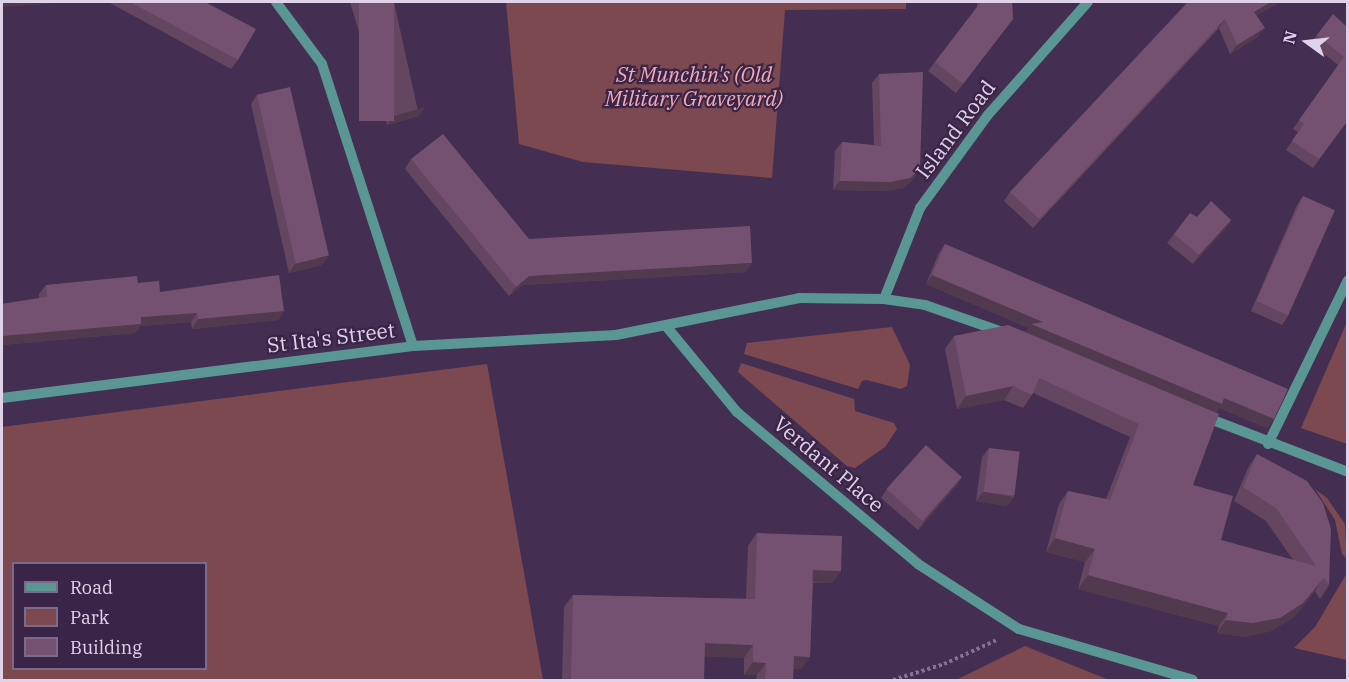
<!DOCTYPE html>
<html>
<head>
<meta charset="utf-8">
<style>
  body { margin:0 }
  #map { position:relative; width:1349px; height:682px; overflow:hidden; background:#442f53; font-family:"IBM Plex Serif",serif }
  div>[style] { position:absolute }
  .green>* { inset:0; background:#7c4950 }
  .path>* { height:4px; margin-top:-2px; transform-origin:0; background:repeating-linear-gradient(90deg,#857391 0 3px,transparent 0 6px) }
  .minor>* { height:10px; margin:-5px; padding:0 5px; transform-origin:5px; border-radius:5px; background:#5a9794 }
  .wall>* { inset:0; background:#644660 }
  .shaded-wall>* { inset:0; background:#51394e; transform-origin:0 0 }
  .building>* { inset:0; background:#745170; transform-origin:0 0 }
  span { translate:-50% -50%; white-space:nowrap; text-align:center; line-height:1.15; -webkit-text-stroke:4.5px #3a2548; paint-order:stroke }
  .park-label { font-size:21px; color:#f5aab3; font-style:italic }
  .street-label { font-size:21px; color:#e0d3e9 }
  .frame { position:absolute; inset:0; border:3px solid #e0d3e9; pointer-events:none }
  .legend { position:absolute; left:12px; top:562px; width:195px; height:108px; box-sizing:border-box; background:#3a2548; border:2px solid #7c6b88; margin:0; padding:8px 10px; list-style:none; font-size:18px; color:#e0d3e9 }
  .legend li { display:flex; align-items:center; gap:12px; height:30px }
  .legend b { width:30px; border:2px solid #7c6b88 }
  .north { position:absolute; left:1277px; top:12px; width:60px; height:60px; -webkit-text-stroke:4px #3a2548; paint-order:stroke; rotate:285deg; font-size:16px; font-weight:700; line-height:24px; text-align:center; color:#e0d3e9 }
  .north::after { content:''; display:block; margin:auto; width:21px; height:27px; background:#e0d3e9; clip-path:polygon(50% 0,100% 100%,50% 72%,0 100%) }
</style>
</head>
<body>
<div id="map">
  <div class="green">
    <div style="clip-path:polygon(506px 2px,906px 2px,906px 9px,785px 10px,772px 178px,583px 162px,519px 144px)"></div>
    <div style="clip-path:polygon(1347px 322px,1347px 444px,1301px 428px)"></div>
    <div style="clip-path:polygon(892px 327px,910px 365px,907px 386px,901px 389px,867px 380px,862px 381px,858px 389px,744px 354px,747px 343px)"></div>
    <div style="clip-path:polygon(741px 363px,854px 399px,855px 411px,894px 423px,897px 429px,885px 447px,855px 468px,847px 466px,738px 372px)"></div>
    <div style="clip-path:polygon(evenodd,487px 364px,543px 680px,2px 680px,2px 427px,487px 364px,14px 564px,206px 564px,206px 668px,14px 668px,14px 564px)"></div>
    <div style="clip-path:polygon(1315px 489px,1327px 498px,1345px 524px,1347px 559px,1342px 554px,1335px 520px)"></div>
    <div style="clip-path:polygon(1347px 573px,1347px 660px,1294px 648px,1315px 627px)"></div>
    <div style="clip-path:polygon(1025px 646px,1109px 680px,956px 680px)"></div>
  </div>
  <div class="path">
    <div style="left:893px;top:680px;width:53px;rotate:-17.4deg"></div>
    <div style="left:944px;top:664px;width:58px;rotate:-24.4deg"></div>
  </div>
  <div class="minor">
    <div style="left:276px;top:2px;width:77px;rotate:53.4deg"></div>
    <div style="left:322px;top:64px;width:296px;rotate:72.1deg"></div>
    <div style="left:884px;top:299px;width:98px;rotate:-68.4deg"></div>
    <div style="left:920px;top:208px;width:114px;rotate:-53.9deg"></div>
    <div style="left:987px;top:116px;width:152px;rotate:-48.5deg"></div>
    <div style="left:666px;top:326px;width:112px;rotate:50.5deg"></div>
    <div style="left:737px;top:412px;width:236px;rotate:40deg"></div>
    <div style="left:918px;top:564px;width:120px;rotate:32.8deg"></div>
    <div style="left:1019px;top:629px;width:181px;rotate:16.3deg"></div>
    <div style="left:2px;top:398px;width:414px;rotate:-7.2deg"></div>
    <div style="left:413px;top:346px;width:203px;rotate:-3.1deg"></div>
    <div style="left:616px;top:335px;width:187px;rotate:-11.4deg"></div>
    <div style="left:799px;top:298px;width:85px;rotate:0.7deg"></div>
    <div style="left:884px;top:299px;width:41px;rotate:8.3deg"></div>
    <div style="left:925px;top:305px;width:85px;rotate:19.3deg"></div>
    <div style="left:1205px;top:417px;width:153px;rotate:21deg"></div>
    <div style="left:1268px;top:444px;width:182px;rotate:-64deg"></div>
  </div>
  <div class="wall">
    <div style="clip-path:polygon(111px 2px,205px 2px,238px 60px,231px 69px,110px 3px)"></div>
    <div style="clip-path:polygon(350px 2px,394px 2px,419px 116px,387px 125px)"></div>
    <div style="clip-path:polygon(977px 2px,1012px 2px,1013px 19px,956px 93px,928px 71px,977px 7px)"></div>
    <div style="clip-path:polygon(1188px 2px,1257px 16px,1258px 37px,1230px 54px,1219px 28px,1033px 228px,1004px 201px,1010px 192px)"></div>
    <div style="clip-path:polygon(1347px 27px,1347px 122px,1313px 168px,1286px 150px,1298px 132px,1293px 129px,1338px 65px,1310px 43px,1317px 35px)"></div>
    <div style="clip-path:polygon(879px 74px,920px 169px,914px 178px,904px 188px,885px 191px,833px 190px,835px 151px,842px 142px,874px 145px,872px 83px)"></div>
    <div style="clip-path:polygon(257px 95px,322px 265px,289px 273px,251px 104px)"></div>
    <div style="clip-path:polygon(411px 159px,529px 239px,746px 272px,523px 285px,509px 296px,405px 169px)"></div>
    <div style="clip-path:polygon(1303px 196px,1288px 316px,1282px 325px,1251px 311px,1297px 205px)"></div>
    <div style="clip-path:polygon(1231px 220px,1225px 229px,1193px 264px,1167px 243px,1174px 234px)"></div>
    <div style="clip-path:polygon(945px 244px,1267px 428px,1219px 408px,1216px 413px,1193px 485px,1221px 540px,1293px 560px,1266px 521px,1234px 501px,1248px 468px,1257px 454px,1329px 585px,1320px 599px,1315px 591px,1294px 617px,1271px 631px,1244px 637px,1217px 633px,1219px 626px,1078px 589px,1085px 562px,1046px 552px,1059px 504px,1068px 491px,1106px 499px,1130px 437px,1033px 393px,1023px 408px,1004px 400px,957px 409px,945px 349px,954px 336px,1025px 333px,1029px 328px,926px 284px,939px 253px)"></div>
    <div style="clip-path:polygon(138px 283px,160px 292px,284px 311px,278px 320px,192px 329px,191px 322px,140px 326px,135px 333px,2px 345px,2px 304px,39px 298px,39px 294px,46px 285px)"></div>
    <div style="clip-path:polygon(989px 448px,1014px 497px,1007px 506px,976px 501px,982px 457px)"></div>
    <div style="clip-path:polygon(962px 477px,956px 486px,918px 530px,881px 498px,887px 489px)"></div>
    <div style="clip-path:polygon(757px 533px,841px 571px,832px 583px,813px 583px,810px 657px,801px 669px,793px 669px,793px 681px,756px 681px,757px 675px,744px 675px,744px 658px,704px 656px,704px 681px,562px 681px,564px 607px,573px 595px,746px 599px,748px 546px)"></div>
  </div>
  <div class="shaded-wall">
    <div style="clip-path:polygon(2px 2px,71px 2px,2px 7px)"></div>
    <div style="clip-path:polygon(1271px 2px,1280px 2px,1248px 21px,1254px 12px)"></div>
    <div style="left:1225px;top:19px;width:11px;height:273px;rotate:124deg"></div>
    <div style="clip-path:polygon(1265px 28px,1258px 37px,1230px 54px,1237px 45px)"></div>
    <div style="clip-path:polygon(425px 107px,419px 116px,387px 125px,394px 116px)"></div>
    <div style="clip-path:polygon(920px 169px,914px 178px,904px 188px,885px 191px,833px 190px,840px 181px)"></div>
    <div style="clip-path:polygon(1231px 220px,1225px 229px,1193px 264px,1199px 255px)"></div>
    <div style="clip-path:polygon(329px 256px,322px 265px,289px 273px,295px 264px)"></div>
    <div style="clip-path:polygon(752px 263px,746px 272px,523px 285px,509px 296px,516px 287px,529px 276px)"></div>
    <div style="clip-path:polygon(932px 275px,1224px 398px,1274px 419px,1267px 428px,1219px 408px,1215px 414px,1025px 333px,1029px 328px,926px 284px)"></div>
    <div style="clip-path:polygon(284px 311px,278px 320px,192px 329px,198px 319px)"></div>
    <div style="clip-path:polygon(197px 313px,191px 322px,140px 326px,135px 333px,2px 345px,2px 336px,141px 317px)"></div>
    <div style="clip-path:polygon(1013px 386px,1004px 400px,957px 409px,966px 396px)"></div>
    <div style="clip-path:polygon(962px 477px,956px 486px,918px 530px,924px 521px)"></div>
    <div style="clip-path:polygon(983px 492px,1014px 497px,1007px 506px,976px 501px)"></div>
    <div style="clip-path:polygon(1055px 538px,1095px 549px,1085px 562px,1046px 552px)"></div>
    <div style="clip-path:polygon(813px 570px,841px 571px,832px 583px,804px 582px)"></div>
    <div style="clip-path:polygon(1088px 575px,1228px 613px,1219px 626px,1078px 589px)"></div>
    <div style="clip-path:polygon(1324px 578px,1315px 591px,1294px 617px,1271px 631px,1244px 637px,1217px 633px,1226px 620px)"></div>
    <div style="clip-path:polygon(705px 643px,753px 645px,744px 658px,696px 656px)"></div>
    <div style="clip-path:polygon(794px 656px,810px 657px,801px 669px,785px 669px)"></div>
    <div style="clip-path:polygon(753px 662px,766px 663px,757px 675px,744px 675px)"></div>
  </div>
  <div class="building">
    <div style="clip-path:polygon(130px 2px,205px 2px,256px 29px,238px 60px)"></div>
    <div style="left:359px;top:2px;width:35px;height:119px"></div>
    <div style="clip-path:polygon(981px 2px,1012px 2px,1013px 19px,963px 84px,935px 62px)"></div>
    <div style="clip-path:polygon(1188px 2px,1271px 2px,1254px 12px,1265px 28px,1237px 45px,1225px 19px,1039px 219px,1010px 192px)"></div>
    <div style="clip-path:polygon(1333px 14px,1347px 27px,1347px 121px,1319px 159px,1292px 141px,1304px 124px,1299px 120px,1344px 57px,1317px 35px)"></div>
    <div style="clip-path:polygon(923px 72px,920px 169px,910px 178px,891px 182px,840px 181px,842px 142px,881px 146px,879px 74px)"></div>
    <div style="left:290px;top:87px;width:173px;height:34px;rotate:77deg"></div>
    <div style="clip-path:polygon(443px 134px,529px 239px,750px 226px,752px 263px,529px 276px,516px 287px,411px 159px)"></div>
    <div style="left:1303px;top:196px;width:35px;height:115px;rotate:24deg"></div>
    <div style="clip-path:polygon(1211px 201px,1231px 220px,1199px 255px,1174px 234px,1190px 213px,1197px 217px)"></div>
    <div style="clip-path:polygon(945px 244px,1288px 389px,1274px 419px,1224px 398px,1222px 404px,1031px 324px,1043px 322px,932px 275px)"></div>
    <div style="clip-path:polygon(279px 275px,284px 311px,198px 319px,197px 313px,141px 317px,141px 324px,2px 336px,3px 342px,2px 342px,2px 304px,47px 297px,46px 285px,137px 276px,138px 283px,159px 281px,160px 292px)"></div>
    <div style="clip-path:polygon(1008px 325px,1219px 414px,1193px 485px,1233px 496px,1221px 540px,1316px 566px,1276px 508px,1243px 487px,1257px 454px,1307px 481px,1323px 503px,1331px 529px,1329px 585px,1324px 578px,1303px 603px,1280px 618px,1253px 623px,1226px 620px,1228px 613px,1088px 575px,1095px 549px,1055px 538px,1068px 491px,1110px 500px,1139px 424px,1039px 378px,1032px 395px,1013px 386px,966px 396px,954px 336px)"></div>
    <div style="left:926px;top:445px;width:48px;height:59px;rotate:42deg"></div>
    <div style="left:989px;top:448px;width:31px;height:44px;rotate:7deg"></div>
    <div style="clip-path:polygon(757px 533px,842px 536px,841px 571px,813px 570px,810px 657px,794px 656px,793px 681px,765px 681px,766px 663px,753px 662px,753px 645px,705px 643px,704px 681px,571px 680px,573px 595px,755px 599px)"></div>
  </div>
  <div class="park-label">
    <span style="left:694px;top:86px">St Munchin's (Old<br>Military Graveyard)</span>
  </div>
  <div class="street-label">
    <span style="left:955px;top:129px;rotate:-53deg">Island Road</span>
    <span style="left:331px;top:337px;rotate:-7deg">St Ita's Street</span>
    <span style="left:829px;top:464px;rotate:40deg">Verdant Place</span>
  </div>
  <div class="frame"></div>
  <ul class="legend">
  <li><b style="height:8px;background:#5a9794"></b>Road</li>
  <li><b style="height:16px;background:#7c4950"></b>Park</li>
  <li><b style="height:16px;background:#745170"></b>Building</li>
  </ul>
  <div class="north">N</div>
</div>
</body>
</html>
